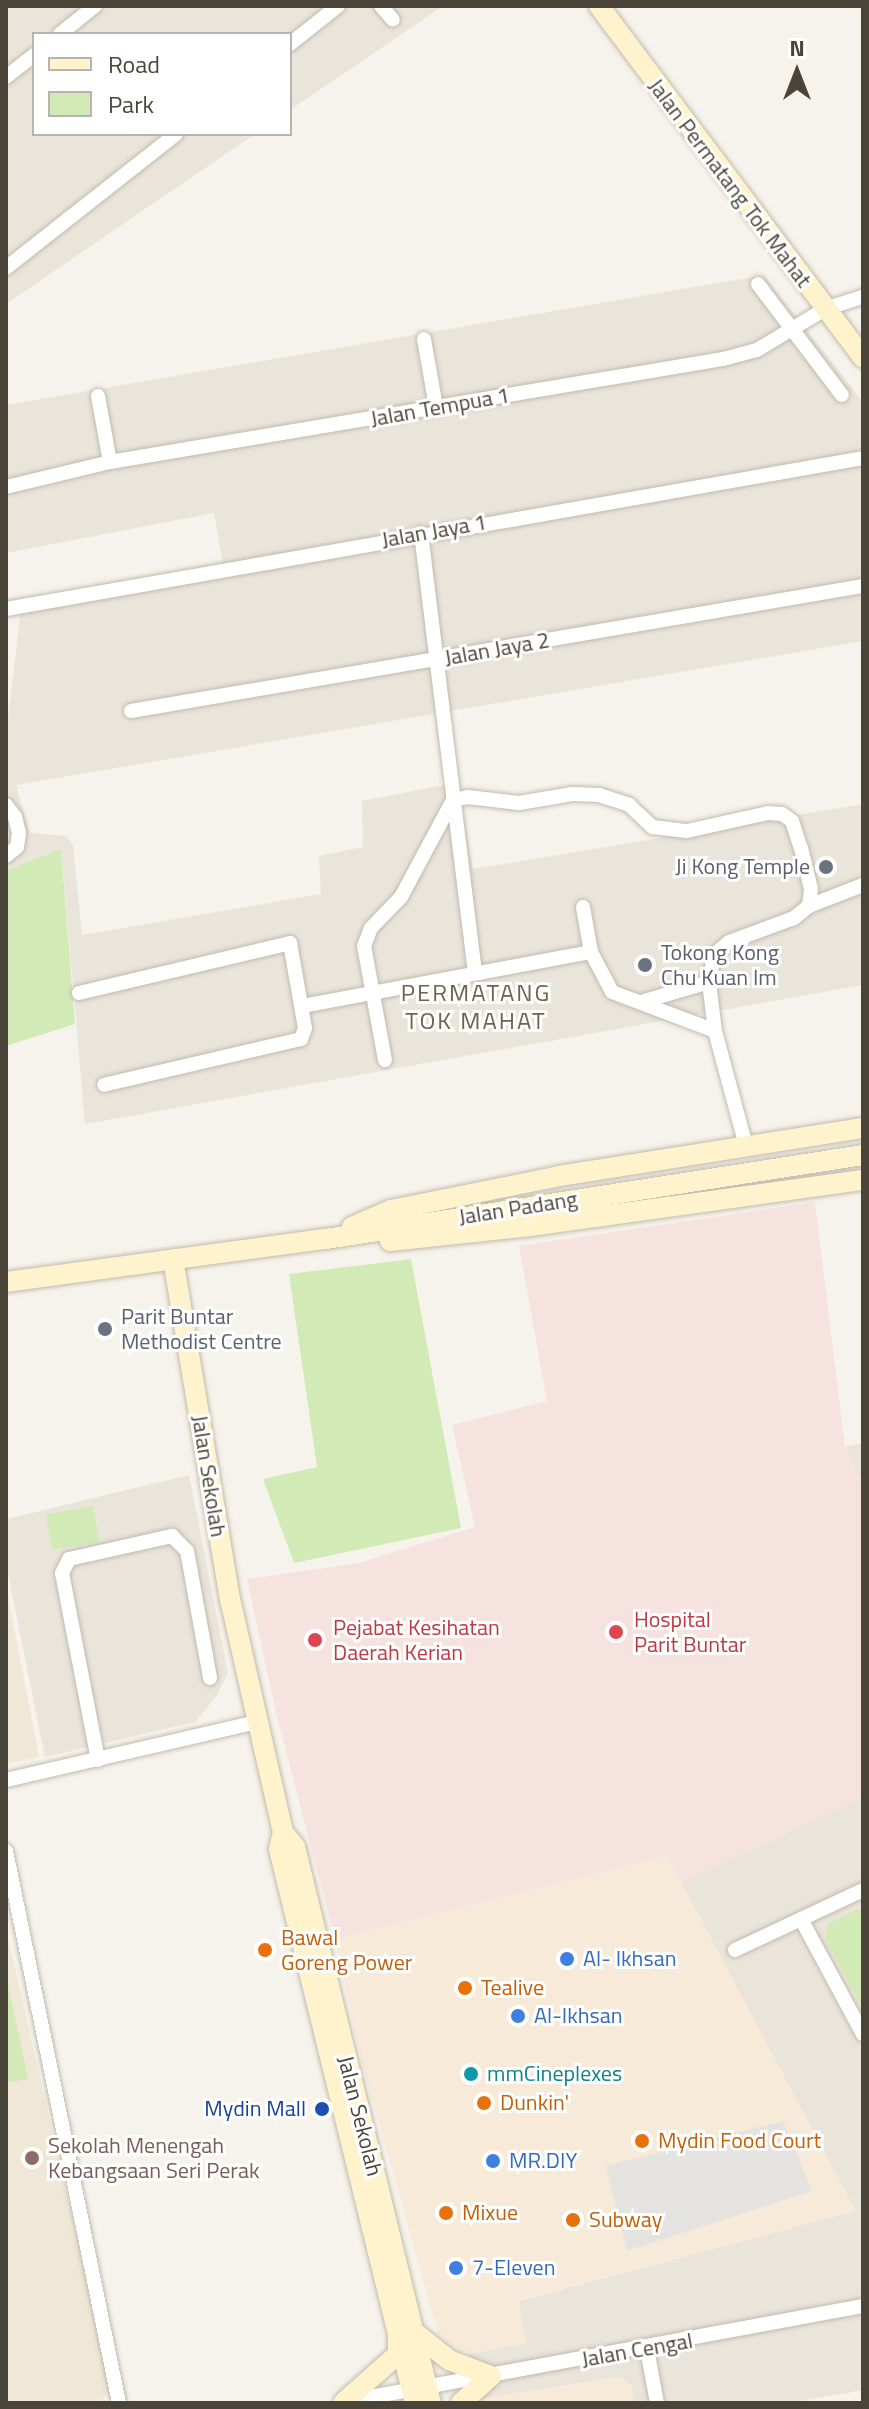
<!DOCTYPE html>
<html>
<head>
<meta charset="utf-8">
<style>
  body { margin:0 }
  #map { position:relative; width:869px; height:2409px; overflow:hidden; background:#f6f3ec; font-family:"Titillium Web",sans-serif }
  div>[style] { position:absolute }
  .residential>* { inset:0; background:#eae5da }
  .commercial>* { inset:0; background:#f7ead8 }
  .education>* { inset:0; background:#efe8d6 }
  .medical>* { inset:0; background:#f6e3e0 }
  .green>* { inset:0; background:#d2eab5; transform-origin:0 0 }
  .parking>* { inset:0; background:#e5e3e0 }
  .roads { filter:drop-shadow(0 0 2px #c2bbae) drop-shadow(0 0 2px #c2bbae) }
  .street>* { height:14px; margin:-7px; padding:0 7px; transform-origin:7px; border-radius:7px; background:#fff }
  .secondary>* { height:20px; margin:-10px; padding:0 10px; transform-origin:10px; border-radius:10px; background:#fff3cd }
  .dots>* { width:22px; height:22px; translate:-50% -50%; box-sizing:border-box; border:4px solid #fff; border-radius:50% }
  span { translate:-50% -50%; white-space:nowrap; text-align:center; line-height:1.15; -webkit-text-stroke:6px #fff; paint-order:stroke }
  .street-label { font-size:22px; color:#4b4439 }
  .worship-label { font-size:22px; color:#5b616d }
  .right { translate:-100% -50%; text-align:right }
  .left { translate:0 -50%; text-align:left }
  .health-label { font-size:22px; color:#be3a42 }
  .food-label { font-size:22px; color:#c56008 }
  .shop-label { font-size:22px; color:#366cbe }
  .culture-label { font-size:22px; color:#0d838f }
  .transit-label { font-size:22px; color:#164399 }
  .education-label { font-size:22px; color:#785e54 }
  .neighbourhood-label { font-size:24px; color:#6e6250; letter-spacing:2px }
  .frame { position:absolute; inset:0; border:8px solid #4b4439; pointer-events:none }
  .legend { position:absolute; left:32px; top:32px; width:260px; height:104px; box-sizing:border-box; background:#fff; border:2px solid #b7b4b0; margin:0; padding:10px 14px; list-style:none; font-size:24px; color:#4b4439 }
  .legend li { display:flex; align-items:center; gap:16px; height:40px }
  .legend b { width:40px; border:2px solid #b7b4b0 }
  .north { position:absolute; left:757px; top:32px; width:80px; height:80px; -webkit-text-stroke:6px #fff; paint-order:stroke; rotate:0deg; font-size:22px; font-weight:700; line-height:32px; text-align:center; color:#4b4439 }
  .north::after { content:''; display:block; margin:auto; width:28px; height:36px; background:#4b4439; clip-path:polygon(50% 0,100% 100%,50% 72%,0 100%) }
</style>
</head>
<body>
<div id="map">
  <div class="residential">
    <div style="clip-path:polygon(6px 6px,443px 6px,290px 110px,290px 34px,34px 34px,34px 134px,255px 134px,6px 304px)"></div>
    <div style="clip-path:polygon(764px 275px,863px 402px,863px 641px,16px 785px,30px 833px,66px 836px,73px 845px,82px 935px,321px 894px,319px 856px,363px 847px,362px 801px,444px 785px,463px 810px,473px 869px,863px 804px,863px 985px,85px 1124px,61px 849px,6px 870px,6px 737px,22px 599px,223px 563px,214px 513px,6px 553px,6px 405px)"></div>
    <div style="clip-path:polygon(863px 1443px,863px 1485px,845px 1447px)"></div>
    <div style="clip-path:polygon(189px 1475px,228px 1673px,216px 1697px,195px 1722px,45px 1757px,6px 1563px,6px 1519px)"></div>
    <div style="clip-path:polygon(863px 1797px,863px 2390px,789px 2403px,634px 2403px,631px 2386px,620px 2377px,478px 2399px,469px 2354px,526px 2343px,518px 2301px,855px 2211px,681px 1882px)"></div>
  </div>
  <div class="commercial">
    <div style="clip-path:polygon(667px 1856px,856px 2211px,518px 2300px,526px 2344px,469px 2354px,450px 2346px,438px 2333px,362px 2062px,335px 1939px)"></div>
    <div style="clip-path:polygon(620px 2377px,631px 2385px,634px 2403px,475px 2403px,478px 2399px)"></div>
  </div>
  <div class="education">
    <div style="clip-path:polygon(6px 1586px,39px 1757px,6px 1764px)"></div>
    <div style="clip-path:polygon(6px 1929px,111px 2387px,100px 2403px,6px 2403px)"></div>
  </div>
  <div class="medical">
    <div style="clip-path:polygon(815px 1202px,845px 1447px,863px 1485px,863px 1797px,681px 1882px,667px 1856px,335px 1939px,276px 1713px,247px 1579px,359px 1563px,475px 1527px,452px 1425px,547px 1401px,519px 1246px)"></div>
  </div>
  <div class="green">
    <div style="clip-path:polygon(61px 849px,75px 1024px,6px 1046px,6px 870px)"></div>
    <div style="clip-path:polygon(411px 1259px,461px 1528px,294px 1563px,263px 1479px,317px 1467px,289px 1274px)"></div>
    <div style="left:93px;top:1506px;width:36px;height:48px;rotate:80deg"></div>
    <div style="clip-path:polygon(863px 1907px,863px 2008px,826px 1940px,827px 1924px)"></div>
    <div style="clip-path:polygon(6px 1975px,28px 2079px,6px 2082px)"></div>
  </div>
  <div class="parking">
    <div style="clip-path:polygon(783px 2121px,812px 2191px,627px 2251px,606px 2166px)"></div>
  </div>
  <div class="roads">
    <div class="street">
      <div style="left:381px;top:6px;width:18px;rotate:49deg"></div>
      <div style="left:60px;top:34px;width:45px;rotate:-38.7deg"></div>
      <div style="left:290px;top:44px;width:61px;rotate:-38.4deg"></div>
      <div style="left:6px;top:77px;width:36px;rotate:-38deg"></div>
      <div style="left:6px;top:268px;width:216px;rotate:-38.2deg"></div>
      <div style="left:758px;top:284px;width:139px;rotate:52.9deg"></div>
      <div style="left:424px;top:339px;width:69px;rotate:80deg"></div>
      <div style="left:98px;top:396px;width:67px;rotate:79.7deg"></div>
      <div style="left:6px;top:487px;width:107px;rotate:-13.5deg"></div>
      <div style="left:110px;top:462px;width:622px;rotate:-9.54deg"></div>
      <div style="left:723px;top:359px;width:35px;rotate:-15deg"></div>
      <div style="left:757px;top:350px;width:79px;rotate:-31.1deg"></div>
      <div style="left:825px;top:309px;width:40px;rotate:-18deg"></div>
      <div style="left:421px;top:533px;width:443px;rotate:83deg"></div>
      <div style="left:6px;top:609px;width:870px;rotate:-9.99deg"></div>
      <div style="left:131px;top:711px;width:743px;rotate:-9.69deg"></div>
      <div style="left:6px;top:805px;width:15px;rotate:53deg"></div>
      <div style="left:15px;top:817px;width:16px;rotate:76deg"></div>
      <div style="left:19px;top:833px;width:14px;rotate:98deg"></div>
      <div style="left:17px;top:847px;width:14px;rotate:141deg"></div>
      <div style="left:583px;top:907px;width:46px;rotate:79.9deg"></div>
      <div style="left:591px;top:952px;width:45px;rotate:62.3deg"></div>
      <div style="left:612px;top:992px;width:110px;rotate:20.7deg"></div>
      <div style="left:79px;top:993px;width:217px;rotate:-13.3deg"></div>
      <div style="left:290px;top:943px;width:86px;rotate:80deg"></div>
      <div style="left:305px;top:1028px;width:12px;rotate:110deg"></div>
      <div style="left:301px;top:1039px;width:202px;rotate:166.9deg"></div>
      <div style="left:641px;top:1002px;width:71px;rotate:-16.4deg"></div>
      <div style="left:302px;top:1006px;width:294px;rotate:-10.6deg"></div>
      <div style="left:385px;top:1060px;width:116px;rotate:-100.4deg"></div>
      <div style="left:364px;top:946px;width:19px;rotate:-69deg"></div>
      <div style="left:371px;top:928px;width:43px;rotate:-45.9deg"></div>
      <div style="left:401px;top:897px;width:110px;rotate:-61.8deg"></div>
      <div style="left:453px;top:800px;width:15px;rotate:-11deg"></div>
      <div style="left:468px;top:797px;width:51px;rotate:6.7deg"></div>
      <div style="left:519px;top:803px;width:54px;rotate:-9.6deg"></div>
      <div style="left:572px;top:794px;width:27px;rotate:2deg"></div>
      <div style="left:599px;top:795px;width:32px;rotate:18deg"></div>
      <div style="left:629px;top:805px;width:33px;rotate:43deg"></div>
      <div style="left:653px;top:827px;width:34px;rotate:7deg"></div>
      <div style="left:687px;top:831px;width:83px;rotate:-12.5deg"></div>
      <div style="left:768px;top:813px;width:14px;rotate:4deg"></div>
      <div style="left:782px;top:814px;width:12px;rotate:35deg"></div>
      <div style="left:792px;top:821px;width:28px;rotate:72deg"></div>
      <div style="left:801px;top:848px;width:42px;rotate:76.3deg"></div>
      <div style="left:811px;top:889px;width:17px;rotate:97deg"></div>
      <div style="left:746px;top:1146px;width:119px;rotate:-105.1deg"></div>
      <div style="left:715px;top:1031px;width:49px;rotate:-97deg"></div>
      <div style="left:709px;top:982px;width:29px;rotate:-78deg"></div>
      <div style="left:715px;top:954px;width:18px;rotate:-41deg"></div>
      <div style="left:729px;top:942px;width:69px;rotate:-20.3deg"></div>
      <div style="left:794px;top:918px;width:19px;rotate:-39deg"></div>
      <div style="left:809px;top:906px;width:58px;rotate:-21.3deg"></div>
      <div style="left:98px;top:1760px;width:190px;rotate:-100.9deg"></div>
      <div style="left:62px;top:1573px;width:16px;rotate:-63deg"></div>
      <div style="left:69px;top:1559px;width:106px;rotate:-12.6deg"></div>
      <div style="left:172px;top:1536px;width:21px;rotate:45deg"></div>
      <div style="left:187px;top:1551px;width:129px;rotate:79.7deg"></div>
      <div style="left:6px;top:1780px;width:259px;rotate:-13deg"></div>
      <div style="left:6px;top:1851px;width:563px;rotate:78.43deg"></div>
      <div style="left:801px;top:1919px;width:131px;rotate:61.7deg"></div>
      <div style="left:735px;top:1950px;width:141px;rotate:-25.1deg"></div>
      <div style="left:647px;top:2349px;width:55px;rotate:79.5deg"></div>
      <div style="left:344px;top:2402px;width:528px;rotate:-10.48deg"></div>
    </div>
    <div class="secondary">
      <div style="left:599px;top:6px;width:440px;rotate:53.1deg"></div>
      <div style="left:352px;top:1227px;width:43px;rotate:-23.6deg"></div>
      <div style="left:391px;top:1210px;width:171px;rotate:-11.4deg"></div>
      <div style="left:559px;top:1176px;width:308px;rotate:-9deg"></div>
      <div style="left:390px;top:1241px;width:141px;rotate:-6.1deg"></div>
      <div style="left:530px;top:1226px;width:336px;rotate:-7.9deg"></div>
      <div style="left:173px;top:1259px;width:345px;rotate:80.5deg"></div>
      <div style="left:230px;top:1599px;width:239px;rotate:77.2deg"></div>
      <div style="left:283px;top:1832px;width:17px;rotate:103deg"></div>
      <div style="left:279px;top:1849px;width:570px;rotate:76.21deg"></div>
      <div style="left:6px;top:1282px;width:323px;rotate:-7.7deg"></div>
      <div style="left:326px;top:1239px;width:544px;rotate:-8.89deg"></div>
      <div style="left:283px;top:1832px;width:19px;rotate:51deg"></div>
      <div style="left:295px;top:1847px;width:572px;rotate:76.26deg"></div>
      <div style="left:413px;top:2331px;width:46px;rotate:38.9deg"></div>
      <div style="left:449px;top:2360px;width:45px;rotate:20.9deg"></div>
      <div style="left:344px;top:2402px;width:72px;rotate:-41.6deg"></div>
      <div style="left:398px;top:2354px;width:16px;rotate:-90deg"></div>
      <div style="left:461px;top:2403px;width:40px;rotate:-42deg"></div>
    </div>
  </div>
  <div class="dots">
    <div style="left:826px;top:867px;background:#6b7280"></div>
    <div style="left:645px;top:965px;background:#6b7280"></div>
    <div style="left:105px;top:1329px;background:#6b7280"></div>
    <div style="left:616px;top:1632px;background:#e0444e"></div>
    <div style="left:315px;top:1640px;background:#e0444e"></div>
    <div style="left:265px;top:1950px;background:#e8710a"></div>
    <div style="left:567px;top:1959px;background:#3f7fe0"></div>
    <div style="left:465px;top:1988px;background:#e8710a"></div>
    <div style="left:518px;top:2016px;background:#3f7fe0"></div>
    <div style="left:471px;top:2074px;background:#0f9aa8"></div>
    <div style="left:484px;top:2103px;background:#e8710a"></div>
    <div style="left:322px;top:2109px;background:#1a4fb4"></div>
    <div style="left:642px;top:2141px;background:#e8710a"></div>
    <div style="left:32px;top:2158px;background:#8d6e63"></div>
    <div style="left:493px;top:2161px;background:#3f7fe0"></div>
    <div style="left:446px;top:2213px;background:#e8710a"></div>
    <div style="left:573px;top:2220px;background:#e8710a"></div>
    <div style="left:456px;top:2268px;background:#3f7fe0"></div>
  </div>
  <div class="street-label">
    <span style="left:730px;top:183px;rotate:53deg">Jalan Permatang Tok Mahat</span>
    <span style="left:440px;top:407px;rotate:-10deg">Jalan Tempua 1</span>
    <span style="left:434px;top:531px;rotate:-10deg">Jalan Jaya 1</span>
    <span style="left:497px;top:649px;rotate:-10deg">Jalan Jaya 2</span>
    <span style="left:518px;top:1208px;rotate:-9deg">Jalan Padang</span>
    <span style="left:209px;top:1476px;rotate:81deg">Jalan Sekolah</span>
    <span style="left:360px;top:2116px;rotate:76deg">Jalan Sekolah</span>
    <span style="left:637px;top:2350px;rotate:-10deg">Jalan Cengal</span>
  </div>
  <div class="worship-label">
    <span class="right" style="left:810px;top:867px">Ji Kong Temple</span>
    <span class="left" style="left:661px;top:965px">Tokong Kong<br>Chu Kuan Im</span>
    <span class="left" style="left:121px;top:1329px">Parit Buntar<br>Methodist Centre</span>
  </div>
  <div class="health-label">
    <span class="left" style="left:634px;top:1632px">Hospital<br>Parit Buntar</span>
    <span class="left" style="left:333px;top:1640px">Pejabat Kesihatan<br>Daerah Kerian</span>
  </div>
  <div class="food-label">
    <span class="left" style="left:281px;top:1950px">Bawal<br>Goreng Power</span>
    <span class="left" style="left:481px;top:1988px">Tealive</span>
    <span class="left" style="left:500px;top:2103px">Dunkin'</span>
    <span class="left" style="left:658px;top:2141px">Mydin Food Court</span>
    <span class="left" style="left:462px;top:2213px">Mixue</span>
    <span class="left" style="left:589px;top:2220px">Subway</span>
  </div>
  <div class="shop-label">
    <span class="left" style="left:583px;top:1959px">Al- Ikhsan</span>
    <span class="left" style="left:534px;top:2016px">Al-Ikhsan</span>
    <span class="left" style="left:509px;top:2161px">MR.DIY</span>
    <span class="left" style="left:472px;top:2268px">7-Eleven</span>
  </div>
  <div class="culture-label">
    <span class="left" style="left:487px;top:2074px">mmCineplexes</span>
  </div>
  <div class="transit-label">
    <span class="right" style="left:306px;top:2109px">Mydin Mall</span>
  </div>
  <div class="education-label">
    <span class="left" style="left:48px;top:2158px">Sekolah Menengah<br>Kebangsaan Seri Perak</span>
  </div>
  <div class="neighbourhood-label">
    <span style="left:476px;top:1007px">PERMATANG<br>TOK MAHAT</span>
  </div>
  <div class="frame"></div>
  <ul class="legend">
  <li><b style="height:10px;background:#fff3cd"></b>Road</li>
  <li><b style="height:22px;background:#d2eab5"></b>Park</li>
  </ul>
  <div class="north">N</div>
</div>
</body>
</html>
